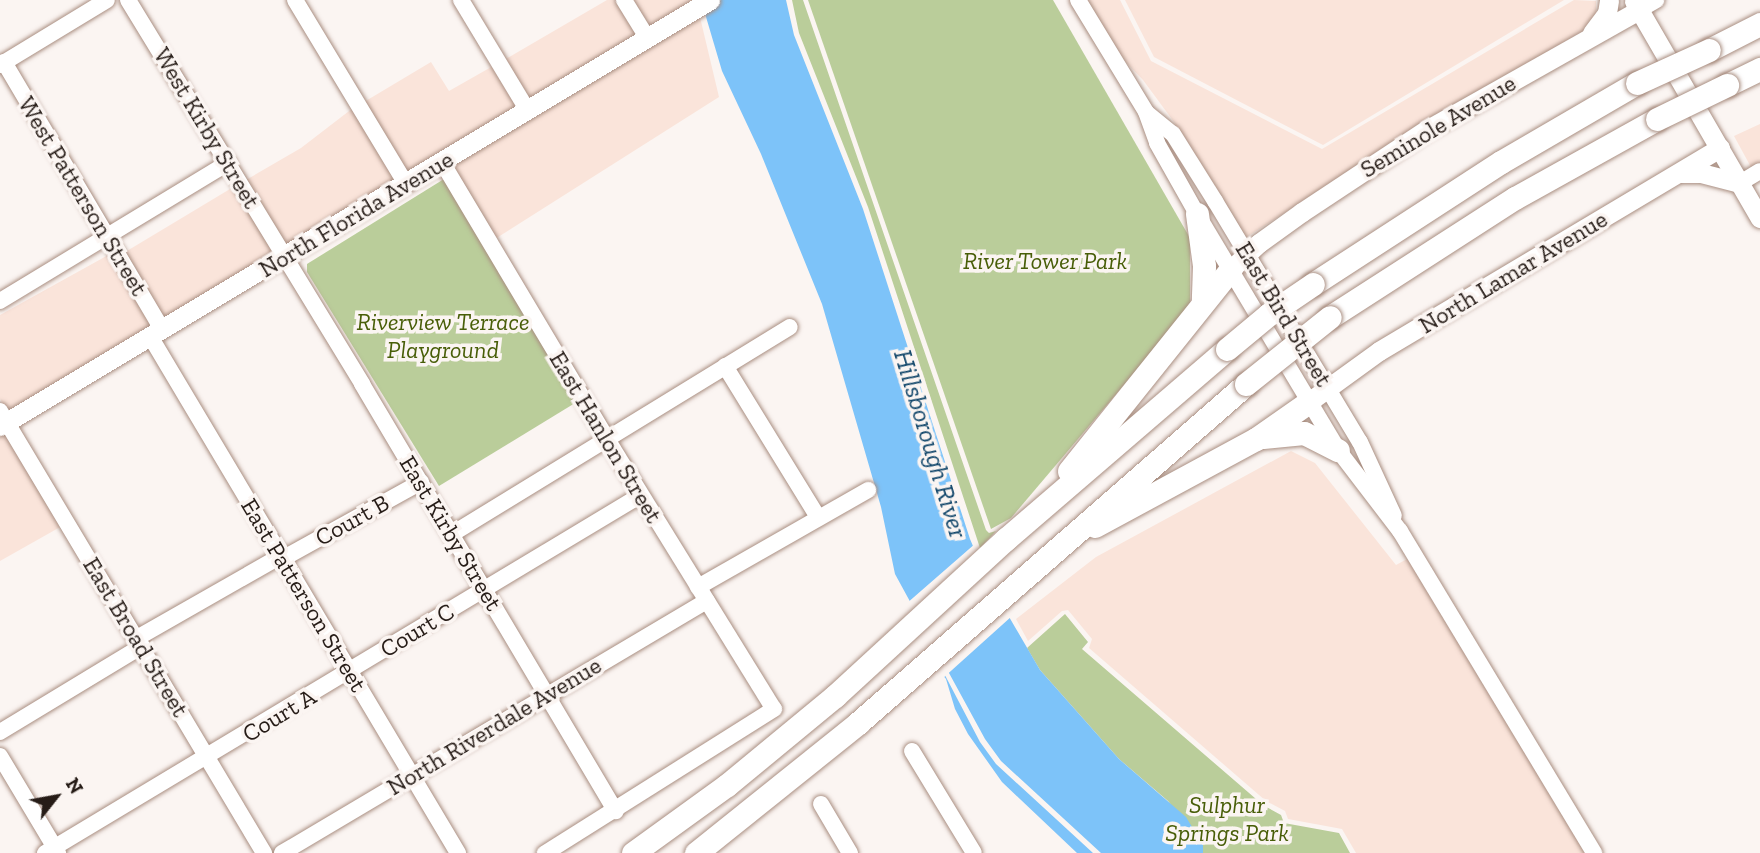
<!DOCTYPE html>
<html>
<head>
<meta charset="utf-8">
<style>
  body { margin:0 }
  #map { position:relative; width:1760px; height:853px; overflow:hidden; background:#fbf5f2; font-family:"Zilla Slab",serif }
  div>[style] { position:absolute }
  .built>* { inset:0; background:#fae4da; transform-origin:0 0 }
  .green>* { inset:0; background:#bacd9a }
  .water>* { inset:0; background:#7dc3f9 }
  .pier>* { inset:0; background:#fbf5f2 }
  .roads { filter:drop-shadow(0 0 2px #a98e81) drop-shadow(0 0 2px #a98e81) }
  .minor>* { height:16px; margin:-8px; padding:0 8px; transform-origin:8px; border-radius:8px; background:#fff }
  .major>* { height:19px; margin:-9.5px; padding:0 9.5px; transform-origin:9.5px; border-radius:9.5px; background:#fff }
  .highway>* { height:23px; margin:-11.5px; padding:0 11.5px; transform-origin:11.5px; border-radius:11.5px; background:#fff }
  .bridges { filter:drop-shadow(0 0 2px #a98e81) drop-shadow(0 0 2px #a98e81) }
  .highway-bridge>* { height:23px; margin:-11.5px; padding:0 11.5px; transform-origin:11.5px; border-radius:11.5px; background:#fff }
  span { translate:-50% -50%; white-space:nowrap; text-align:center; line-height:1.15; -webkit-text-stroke:7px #fbf5f2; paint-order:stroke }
  .street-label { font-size:24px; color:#261c17 }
  .park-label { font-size:24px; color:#485e08; font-style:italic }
  .water-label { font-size:26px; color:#12476b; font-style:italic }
  .north { position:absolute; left:21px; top:762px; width:70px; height:70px; -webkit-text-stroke:5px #fbf5f2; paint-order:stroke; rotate:59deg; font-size:19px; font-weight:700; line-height:28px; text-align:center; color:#261c17 }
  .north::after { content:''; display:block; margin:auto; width:24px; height:32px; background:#261c17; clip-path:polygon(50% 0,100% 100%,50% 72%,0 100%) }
</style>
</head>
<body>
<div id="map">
  <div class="built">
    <div style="clip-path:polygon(607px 0,617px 0,639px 38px,530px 103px,504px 60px)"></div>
    <div style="clip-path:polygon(631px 0,696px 0,650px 31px)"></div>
    <div style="clip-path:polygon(1086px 0,1120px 0,1151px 61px,1322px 149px,1574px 0,1596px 1px,1596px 13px,1584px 33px,1443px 112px,1245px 238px,1174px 122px,1143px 80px,1119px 55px)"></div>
    <div style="clip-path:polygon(1125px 0,1564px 0,1323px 145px,1154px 57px)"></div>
    <div style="clip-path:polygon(699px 13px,719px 97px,495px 239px,450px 164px)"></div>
    <div style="clip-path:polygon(431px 62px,449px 91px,493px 66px,520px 109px,408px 176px,364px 102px)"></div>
    <div style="clip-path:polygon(353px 108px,398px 182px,288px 248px,246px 180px,301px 148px)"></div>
    <div style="clip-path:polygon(1760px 124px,1760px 164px,1752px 169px,1734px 136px)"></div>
    <div style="left:235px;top:186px;width:81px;height:130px;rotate:59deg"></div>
    <div style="clip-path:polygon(110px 254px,154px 327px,9px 414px,0 399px,0 315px)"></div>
    <div style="clip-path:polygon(4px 430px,62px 526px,0 561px,0 432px)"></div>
    <div style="clip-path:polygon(1291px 451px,1315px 463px,1396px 565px,1409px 558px,1587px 853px,1356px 853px,1342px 829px,1288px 819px,1285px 811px,1266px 801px,1089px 648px,1092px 639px,1068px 610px,1062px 611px,1028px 641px,1016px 619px,1096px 557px)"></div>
  </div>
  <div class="green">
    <div style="clip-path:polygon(792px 0,803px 0,986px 530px,989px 533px,996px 531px,980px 548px,868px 207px,799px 33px)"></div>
    <div style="clip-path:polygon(808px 0,1053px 0,1190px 238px,1190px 307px,1011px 518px,991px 529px)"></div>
    <div style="clip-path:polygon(444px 179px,580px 400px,439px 486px,307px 272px,307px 264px)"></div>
    <div style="clip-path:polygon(1065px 614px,1088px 642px,1082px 649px,1263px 805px,1281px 815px,1284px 823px,1339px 833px,1350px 853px,1203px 853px,1203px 845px,1168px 801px,1119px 759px,1040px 670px,1027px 648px)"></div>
  </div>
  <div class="water">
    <div style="clip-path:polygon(701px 0,786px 0,794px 35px,863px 209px,970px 539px,987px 579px,1040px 670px,1119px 759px,1186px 817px,1203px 845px,1203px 853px,1101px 853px,1001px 761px,985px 739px,895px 574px,881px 507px,822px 304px,761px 154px,722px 71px)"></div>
    <div style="clip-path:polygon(937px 660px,980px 742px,996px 764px,1093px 853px,1077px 853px,1002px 782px,968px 734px,955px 709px,946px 679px,933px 663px)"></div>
  </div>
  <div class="pier">
    <div style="clip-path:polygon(976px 543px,1012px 616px,942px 679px,931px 666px,937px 657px,906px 604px)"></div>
  </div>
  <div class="roads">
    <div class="minor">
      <div style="left:128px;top:0;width:450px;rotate:58.6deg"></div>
      <div style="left:362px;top:384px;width:497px;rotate:59.3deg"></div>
      <div style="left:295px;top:0;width:215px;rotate:58.9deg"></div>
      <div style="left:461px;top:0;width:130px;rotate:58.9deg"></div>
      <div style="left:624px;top:0;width:46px;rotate:58.4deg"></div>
      <div style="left:1078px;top:0;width:131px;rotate:58.7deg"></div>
      <div style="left:1146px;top:112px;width:33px;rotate:70deg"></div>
      <div style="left:1157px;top:143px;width:81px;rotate:60.6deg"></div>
      <div style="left:1197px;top:214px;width:275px;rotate:59.1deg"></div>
      <div style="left:1338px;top:450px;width:102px;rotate:52.6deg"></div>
      <div style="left:1400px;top:531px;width:376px;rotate:58.9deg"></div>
      <div style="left:1639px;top:10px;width:20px;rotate:-30deg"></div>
      <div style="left:4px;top:62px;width:310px;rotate:59.4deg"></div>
      <div style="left:0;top:65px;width:125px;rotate:-31.3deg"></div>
      <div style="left:1148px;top:114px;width:32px;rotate:39deg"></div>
      <div style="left:1173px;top:134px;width:79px;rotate:57.9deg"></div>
      <div style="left:1215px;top:201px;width:281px;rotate:59deg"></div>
      <div style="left:1360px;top:442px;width:81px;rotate:65.3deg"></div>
      <div style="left:442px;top:162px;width:322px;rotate:59.2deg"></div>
      <div style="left:607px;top:439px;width:317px;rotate:58.3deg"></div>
      <div style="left:774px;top:709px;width:271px;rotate:147.8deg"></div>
      <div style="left:1740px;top:183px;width:23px;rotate:-31deg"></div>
      <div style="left:0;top:301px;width:267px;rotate:-31.2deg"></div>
      <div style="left:150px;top:336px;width:602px;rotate:59.22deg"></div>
      <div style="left:725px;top:366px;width:177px;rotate:58.4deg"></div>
      <div style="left:0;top:411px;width:515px;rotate:59.15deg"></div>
      <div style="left:452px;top:534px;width:396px;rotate:-31.5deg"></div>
      <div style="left:282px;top:559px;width:159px;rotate:-29deg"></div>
      <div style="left:698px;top:587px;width:196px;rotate:-29.7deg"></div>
      <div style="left:137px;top:638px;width:166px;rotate:-29.7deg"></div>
      <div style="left:0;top:732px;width:166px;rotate:-31.2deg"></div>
      <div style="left:912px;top:751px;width:119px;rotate:58.7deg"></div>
      <div style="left:0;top:756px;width:113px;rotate:59.1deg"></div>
      <div style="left:821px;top:804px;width:57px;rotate:59.4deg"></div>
      <div style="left:45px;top:853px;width:695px;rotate:-30.99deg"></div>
      <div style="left:282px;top:853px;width:494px;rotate:-30.7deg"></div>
    </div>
    <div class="major">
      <div style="left:1634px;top:1px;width:251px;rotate:59.9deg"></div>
      <div style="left:1592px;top:33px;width:25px;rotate:-53deg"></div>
      <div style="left:1607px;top:13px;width:13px;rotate:-81deg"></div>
      <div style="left:1680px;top:173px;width:21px"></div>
      <div style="left:1701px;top:173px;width:40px;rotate:14.4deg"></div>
      <div style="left:1231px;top:269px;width:38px;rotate:-43deg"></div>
      <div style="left:1259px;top:243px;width:53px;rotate:-35.8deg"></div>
      <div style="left:1302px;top:212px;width:149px;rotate:-33.5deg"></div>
      <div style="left:1426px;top:130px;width:244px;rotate:-29.4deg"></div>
      <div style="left:1310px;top:401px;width:85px;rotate:-35.9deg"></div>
      <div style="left:1379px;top:351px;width:397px;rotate:-30.8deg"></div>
      <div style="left:0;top:426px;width:828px;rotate:-30.96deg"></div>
    </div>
    <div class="highway">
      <div style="left:1709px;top:50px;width:57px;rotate:-27deg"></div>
      <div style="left:1727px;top:85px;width:37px;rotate:-26deg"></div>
      <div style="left:1197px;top:214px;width:52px;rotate:82.3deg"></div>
      <div style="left:1204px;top:266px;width:34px;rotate:92deg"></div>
      <div style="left:1313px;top:284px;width:224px;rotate:-33deg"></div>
      <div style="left:1501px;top:162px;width:157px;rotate:-30.2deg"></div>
      <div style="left:1330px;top:317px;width:220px;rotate:-32.8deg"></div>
      <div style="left:1515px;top:198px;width:162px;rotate:-29.1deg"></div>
      <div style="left:1263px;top:437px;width:41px;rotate:-5.6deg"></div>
      <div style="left:1304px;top:433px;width:38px;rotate:27deg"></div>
      <div style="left:1069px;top:471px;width:259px;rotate:-51.3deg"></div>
      <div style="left:1095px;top:526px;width:183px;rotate:-28.4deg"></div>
      <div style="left:1256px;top:439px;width:66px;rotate:-35.1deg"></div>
      <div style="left:633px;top:853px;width:116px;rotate:-35.9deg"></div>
      <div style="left:727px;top:785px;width:140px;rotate:-39.5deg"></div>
      <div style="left:835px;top:696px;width:232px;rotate:-42.6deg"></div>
      <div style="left:1006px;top:539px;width:291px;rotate:-40.7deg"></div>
      <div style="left:696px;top:853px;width:208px;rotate:-38.7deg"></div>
      <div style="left:858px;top:723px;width:515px;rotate:-41.14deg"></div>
    </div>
  </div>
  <div class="bridges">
    <div class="highway-bridge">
      <div style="left:1637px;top:83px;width:79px;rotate:-24.6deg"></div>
      <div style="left:1657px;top:119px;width:78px;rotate:-25.9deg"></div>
      <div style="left:1227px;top:349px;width:55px;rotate:-39.8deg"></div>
      <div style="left:1269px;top:314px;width:53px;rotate:-34.3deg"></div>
      <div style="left:1246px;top:384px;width:107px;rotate:-38.6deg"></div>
    </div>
  </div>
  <div class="street-label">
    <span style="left:1438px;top:126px;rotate:-31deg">Seminole Avenue</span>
    <span style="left:207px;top:128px;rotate:59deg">West Kirby Street</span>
    <span style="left:83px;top:196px;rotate:59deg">West Patterson Street</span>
    <span style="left:356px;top:214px;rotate:-31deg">North Florida Avenue</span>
    <span style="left:1513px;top:272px;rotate:-31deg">North Lamar Avenue</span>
    <span style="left:1284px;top:314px;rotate:59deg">East Bird Street</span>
    <span style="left:606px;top:437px;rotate:59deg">East Hanlon Street</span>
    <span style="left:352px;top:520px;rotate:-29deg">Court B</span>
    <span style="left:451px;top:533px;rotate:59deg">East Kirby Street</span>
    <span style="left:304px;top:595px;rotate:59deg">East Patterson Street</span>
    <span style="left:417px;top:630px;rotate:-31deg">Court C</span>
    <span style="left:136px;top:637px;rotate:59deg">East Broad Street</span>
    <span style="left:279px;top:715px;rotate:-31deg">Court A</span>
    <span style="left:494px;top:726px;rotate:-31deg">North Riverdale Avenue</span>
  </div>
  <div class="park-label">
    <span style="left:1045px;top:261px">River Tower Park</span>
    <span style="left:443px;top:336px">Riverview Terrace<br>Playground</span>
    <span style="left:1227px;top:819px">Sulphur<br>Springs Park</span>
  </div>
  <div class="water-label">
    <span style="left:930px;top:444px;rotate:73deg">Hillsborough River</span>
  </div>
  <div class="north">N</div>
</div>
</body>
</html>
